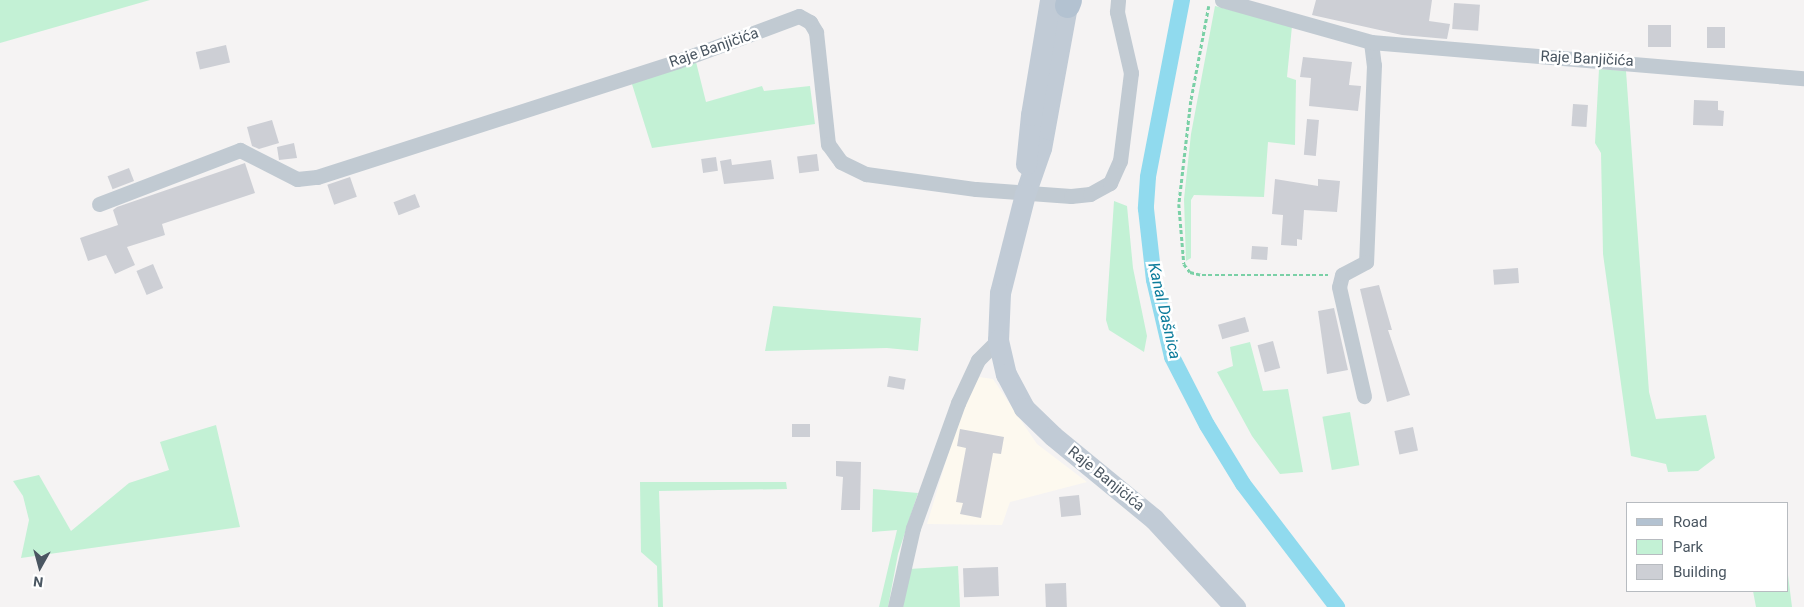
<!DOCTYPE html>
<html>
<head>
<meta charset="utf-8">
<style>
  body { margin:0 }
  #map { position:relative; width:1804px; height:607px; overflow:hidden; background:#f5f3f3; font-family:Roboto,sans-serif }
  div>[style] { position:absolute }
  .commercial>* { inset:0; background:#fdf9ef }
  .green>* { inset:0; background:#c3f1d5; transform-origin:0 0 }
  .canal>* { height:16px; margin:-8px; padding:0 8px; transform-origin:8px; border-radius:8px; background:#90daee }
  .building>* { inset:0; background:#cdcfd5; transform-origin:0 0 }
  .path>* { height:2.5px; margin-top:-1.25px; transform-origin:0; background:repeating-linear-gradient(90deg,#7ad0a6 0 4px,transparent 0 6.5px) }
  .street>* { height:15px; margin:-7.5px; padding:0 7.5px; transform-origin:7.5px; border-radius:7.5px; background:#c1cad2 }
  .secondary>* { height:21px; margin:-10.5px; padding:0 10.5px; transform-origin:10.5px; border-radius:10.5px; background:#c1cbd6 }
  .primary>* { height:25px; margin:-12.5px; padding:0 12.5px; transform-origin:12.5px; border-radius:12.5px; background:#b3c2d1 }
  span { translate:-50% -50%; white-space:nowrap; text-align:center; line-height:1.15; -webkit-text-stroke:5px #fff; paint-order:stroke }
  .street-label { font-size:15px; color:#4a5661 }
  .water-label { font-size:16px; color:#0c7c9b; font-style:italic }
  .legend { position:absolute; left:1626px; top:502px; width:162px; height:90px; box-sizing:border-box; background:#fff; border:1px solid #b7bbc0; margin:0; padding:6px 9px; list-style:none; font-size:15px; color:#4a5661 }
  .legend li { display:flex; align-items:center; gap:10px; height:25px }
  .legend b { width:25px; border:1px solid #b7bbc0 }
  .north { position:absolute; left:15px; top:542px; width:50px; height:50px; -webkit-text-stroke:4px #fff; paint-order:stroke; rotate:187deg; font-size:14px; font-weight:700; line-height:20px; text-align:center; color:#4a5661 }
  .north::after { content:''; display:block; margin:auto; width:18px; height:22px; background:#4a5661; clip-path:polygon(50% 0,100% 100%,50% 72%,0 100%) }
</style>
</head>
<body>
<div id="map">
  <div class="commercial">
    <div style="clip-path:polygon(979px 377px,993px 379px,1037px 444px,1087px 482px,1010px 502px,1002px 525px,927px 524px,958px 421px)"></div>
  </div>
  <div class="green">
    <div style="clip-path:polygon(0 0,150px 0,0 43px)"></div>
    <div style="clip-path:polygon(1215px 6px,1292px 26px,1287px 77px,1296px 80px,1295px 145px,1268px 142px,1264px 197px,1194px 195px,1191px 200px,1191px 258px,1186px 261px,1184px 199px,1191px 134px)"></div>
    <div style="clip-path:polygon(696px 62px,706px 102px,762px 86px,764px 91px,810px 86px,815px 124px,652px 148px,631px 81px)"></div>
    <div style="clip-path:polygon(1599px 69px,1626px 71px,1649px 392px,1656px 419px,1706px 415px,1715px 458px,1698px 471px,1668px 472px,1666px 464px,1631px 456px,1603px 254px,1601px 153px,1595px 143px)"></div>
    <div style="clip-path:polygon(1114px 201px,1127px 206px,1133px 268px,1147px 336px,1144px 352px,1109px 330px,1106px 320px)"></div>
    <div style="clip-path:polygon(773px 306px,921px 318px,918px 351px,887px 348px,765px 351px)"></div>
    <div style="clip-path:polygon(1250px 342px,1263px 391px,1288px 389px,1303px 472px,1280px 474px,1252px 436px,1217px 372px,1233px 366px,1230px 347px)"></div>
    <div style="left:1350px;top:412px;width:54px;height:28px;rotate:80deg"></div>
    <div style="clip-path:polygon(216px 425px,240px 527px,21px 558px,29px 520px,23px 496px,13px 481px,39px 475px,71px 531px,129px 483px,169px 470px,160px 442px)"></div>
    <div style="clip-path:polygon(640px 482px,786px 482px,787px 489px,659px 491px,663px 607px,658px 607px,657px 566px,641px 552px)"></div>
    <div style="clip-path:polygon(873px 489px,918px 493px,898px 554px,888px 607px,879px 607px,897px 530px,872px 532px)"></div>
    <div style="clip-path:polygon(958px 566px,960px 607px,903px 607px,909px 569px)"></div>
    <div style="clip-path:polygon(1788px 575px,1792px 607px,1756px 607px,1753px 591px,1788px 591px)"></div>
  </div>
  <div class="canal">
    <div style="left:1182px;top:0;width:180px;rotate:100.9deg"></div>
    <div style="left:1148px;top:177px;width:32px;rotate:94deg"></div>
    <div style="left:1146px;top:209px;width:71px;rotate:83.6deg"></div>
    <div style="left:1154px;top:280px;width:79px;rotate:76.8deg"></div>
    <div style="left:1172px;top:357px;width:76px;rotate:62.8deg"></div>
    <div style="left:1207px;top:425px;width:69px;rotate:58.6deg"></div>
    <div style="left:1243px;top:484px;width:155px;rotate:52.6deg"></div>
  </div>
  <div class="building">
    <div style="clip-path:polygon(1316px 0,1432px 0,1429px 21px,1450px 24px,1447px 39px,1402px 35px,1312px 15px)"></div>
    <div style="left:1454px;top:3px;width:26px;height:26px;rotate:4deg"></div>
    <div style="left:1648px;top:25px;width:23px;height:22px"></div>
    <div style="left:1707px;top:27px;width:18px;height:21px"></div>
    <div style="left:226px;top:45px;width:18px;height:31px;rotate:77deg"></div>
    <div style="clip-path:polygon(1303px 57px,1352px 62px,1349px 85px,1361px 86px,1358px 111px,1309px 106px,1311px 78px,1300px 77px)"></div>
    <div style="clip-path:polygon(1694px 100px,1718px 101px,1718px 110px,1724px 111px,1723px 126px,1693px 125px)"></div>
    <div style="left:1573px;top:104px;width:15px;height:22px;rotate:4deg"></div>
    <div style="left:1307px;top:119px;width:12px;height:36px;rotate:5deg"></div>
    <div style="clip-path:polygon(272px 120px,279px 143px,259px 149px,252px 146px,247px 127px)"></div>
    <div style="clip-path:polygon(294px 143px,297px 158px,279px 160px,277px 147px)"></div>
    <div style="left:817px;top:154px;width:17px;height:20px;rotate:83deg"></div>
    <div style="left:716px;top:157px;width:14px;height:15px;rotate:82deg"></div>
    <div style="clip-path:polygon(731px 159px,732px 165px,771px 160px,774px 179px,724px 184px,720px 161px)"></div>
    <div style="clip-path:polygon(245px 163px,255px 193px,162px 224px,165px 235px,127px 247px,135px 265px,115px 274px,106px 255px,88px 261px,80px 238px,118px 225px,113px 210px,117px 207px)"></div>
    <div style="left:129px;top:168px;width:14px;height:23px;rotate:69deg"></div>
    <div style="left:350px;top:177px;width:21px;height:24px;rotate:71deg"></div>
    <div style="clip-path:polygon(1275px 179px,1318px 186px,1318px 179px,1340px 181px,1337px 212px,1304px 210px,1302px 240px,1297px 239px,1297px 246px,1281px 245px,1283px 215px,1272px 214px)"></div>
    <div style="left:415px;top:194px;width:14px;height:23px;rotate:69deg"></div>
    <div style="left:1252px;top:246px;width:16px;height:13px;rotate:4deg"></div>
    <div style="left:153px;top:264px;width:26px;height:18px;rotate:67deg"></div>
    <div style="left:1518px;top:268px;width:15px;height:25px;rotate:86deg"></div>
    <div style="clip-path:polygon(1379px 285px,1392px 330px,1388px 330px,1410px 395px,1387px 402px,1360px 289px)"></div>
    <div style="clip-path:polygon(1334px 308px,1348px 370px,1327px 374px,1318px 311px)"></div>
    <div style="left:1245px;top:317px;width:15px;height:28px;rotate:74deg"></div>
    <div style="left:1273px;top:341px;width:28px;height:16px;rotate:75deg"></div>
    <div style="left:889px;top:376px;width:17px;height:11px;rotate:10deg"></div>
    <div style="left:810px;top:424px;width:13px;height:18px;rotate:90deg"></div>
    <div style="left:1413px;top:427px;width:24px;height:19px;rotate:78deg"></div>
    <div style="clip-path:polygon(960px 429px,1004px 437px,1001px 454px,993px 453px,981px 518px,960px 514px,963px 503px,956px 502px,966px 448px,957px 446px)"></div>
    <div style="clip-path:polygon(836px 461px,861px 462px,860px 510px,841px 510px,843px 477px,836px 476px)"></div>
    <div style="left:1079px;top:495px;width:20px;height:20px;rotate:84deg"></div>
    <div style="left:998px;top:567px;width:29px;height:35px;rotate:88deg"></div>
    <div style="left:1066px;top:583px;width:24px;height:21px;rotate:88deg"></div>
  </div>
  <div class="path">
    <div style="left:1209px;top:6px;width:97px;rotate:100.7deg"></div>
    <div style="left:1191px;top:101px;width:104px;rotate:96.6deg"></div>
    <div style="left:1179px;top:204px;width:60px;rotate:85.2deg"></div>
    <div style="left:1184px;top:264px;width:10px;rotate:53deg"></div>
    <div style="left:1190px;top:272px;width:12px;rotate:14deg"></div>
    <div style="left:1202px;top:275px;width:126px"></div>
  </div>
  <div class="street">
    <div style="left:1222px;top:0;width:155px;rotate:15.7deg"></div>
    <div style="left:1371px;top:42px;width:23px;rotate:83deg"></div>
    <div style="left:1374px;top:65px;width:197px;rotate:92.3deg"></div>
    <div style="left:1366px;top:262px;width:27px;rotate:152deg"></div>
    <div style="left:1342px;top:275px;width:12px;rotate:104deg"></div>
    <div style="left:1339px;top:287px;width:112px;rotate:77.1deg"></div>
    <div style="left:1371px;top:42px;width:434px;rotate:4.8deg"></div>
    <div style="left:99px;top:204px;width:151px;rotate:-21deg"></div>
    <div style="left:240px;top:150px;width:64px;rotate:27deg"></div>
    <div style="left:297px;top:179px;width:20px;rotate:-6deg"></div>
    <div style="left:317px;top:177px;width:379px;rotate:-17.8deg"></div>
    <div style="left:678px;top:61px;width:129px;rotate:-20.4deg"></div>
    <div style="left:799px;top:16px;width:13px;rotate:29deg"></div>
    <div style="left:810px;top:22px;width:12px;rotate:59deg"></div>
    <div style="left:816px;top:32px;width:113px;rotate:83.9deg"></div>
    <div style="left:828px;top:144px;width:22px;rotate:54deg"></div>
    <div style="left:841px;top:162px;width:28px;rotate:26deg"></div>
    <div style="left:866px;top:174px;width:111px;rotate:7.8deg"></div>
    <div style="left:976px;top:189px;width:95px;rotate:4.2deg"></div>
    <div style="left:1071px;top:196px;width:19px;rotate:-6deg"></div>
    <div style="left:1090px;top:194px;width:23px;rotate:-29deg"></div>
    <div style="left:1110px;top:183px;width:24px;rotate:-66deg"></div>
    <div style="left:1120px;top:161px;width:89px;rotate:-82.9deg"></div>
    <div style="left:1131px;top:73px;width:63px;rotate:-102.9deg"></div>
    <div style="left:1117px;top:12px;width:12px;rotate:-85deg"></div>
    <div style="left:895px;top:607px;width:81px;rotate:-77.2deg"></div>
    <div style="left:913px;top:528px;width:133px;rotate:-70.2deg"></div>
    <div style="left:958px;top:403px;width:47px;rotate:-65.1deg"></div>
    <div style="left:978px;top:360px;width:28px;rotate:-45deg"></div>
  </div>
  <div class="secondary">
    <div style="left:1068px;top:0;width:150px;rotate:100.3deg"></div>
    <div style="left:1041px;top:148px;width:49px;rotate:109.2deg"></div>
    <div style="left:1025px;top:194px;width:102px;rotate:104.2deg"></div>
    <div style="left:1000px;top:293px;width:47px;rotate:92.4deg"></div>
    <div style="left:998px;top:340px;width:35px;rotate:77deg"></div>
    <div style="left:1006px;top:374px;width:38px;rotate:62deg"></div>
    <div style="left:1024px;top:408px;width:40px;rotate:44deg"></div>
    <div style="left:1053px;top:436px;width:131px;rotate:39.4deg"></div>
    <div style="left:1154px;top:519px;width:120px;rotate:47.4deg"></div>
    <div style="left:1026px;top:164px;width:49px;rotate:-84.2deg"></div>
    <div style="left:1031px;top:115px;width:117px;rotate:-80.6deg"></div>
  </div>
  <div class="primary">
    <div style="left:1067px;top:5px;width:5px;rotate:-68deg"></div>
  </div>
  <div class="street-label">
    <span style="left:714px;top:48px;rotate:-19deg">Raje Banjičića</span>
    <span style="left:1587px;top:59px;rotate:3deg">Raje Banjičića</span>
    <span style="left:1106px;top:479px;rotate:39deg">Raje Banjičića</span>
  </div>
  <div class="water-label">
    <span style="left:1164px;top:311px;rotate:77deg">Kanal Dašnica</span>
  </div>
  <ul class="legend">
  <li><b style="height:6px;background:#b3c2d1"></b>Road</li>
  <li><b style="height:14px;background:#c3f1d5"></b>Park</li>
  <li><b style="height:14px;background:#cdcfd5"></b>Building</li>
  </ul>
  <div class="north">N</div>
</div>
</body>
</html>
